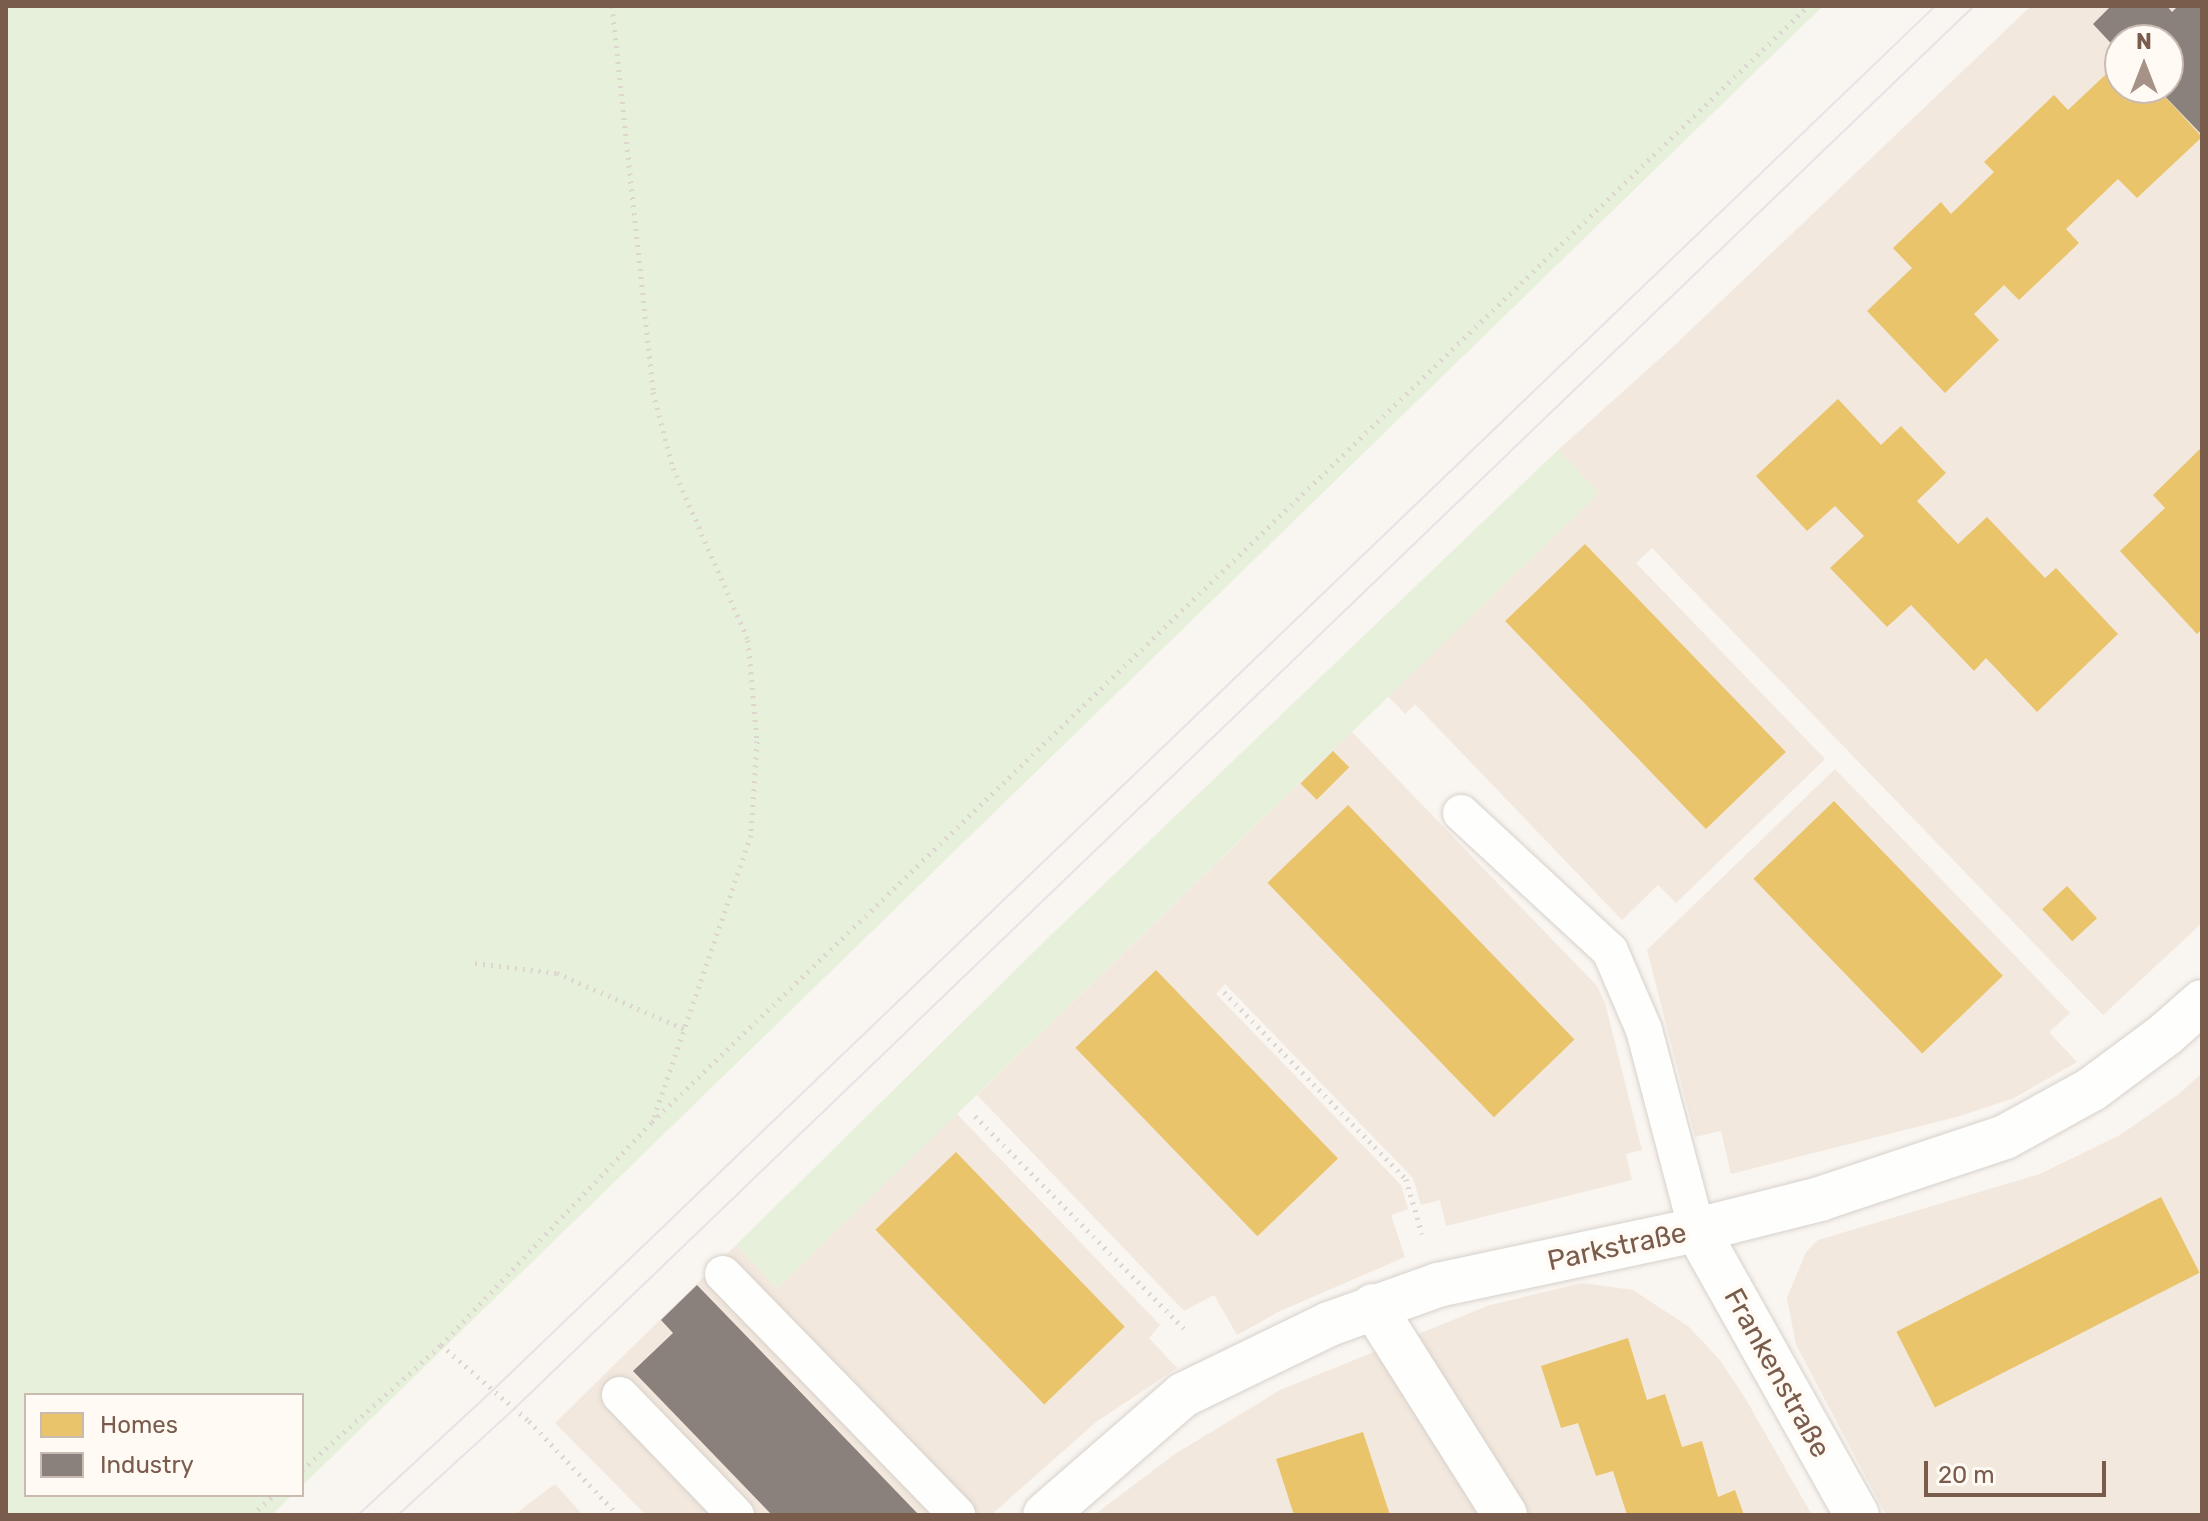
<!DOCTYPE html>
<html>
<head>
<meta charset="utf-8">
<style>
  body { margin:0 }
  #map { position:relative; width:2208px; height:1521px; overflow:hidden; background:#f9f5f0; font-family:Rubik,sans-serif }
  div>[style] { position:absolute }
  .residential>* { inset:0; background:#f2e8de }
  .green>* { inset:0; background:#e7f0db }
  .homes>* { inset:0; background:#e9c46a; transform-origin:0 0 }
  .industry>* { inset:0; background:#8a817c }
  .path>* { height:5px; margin-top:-2.5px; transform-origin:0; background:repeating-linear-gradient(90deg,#dcd5d0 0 2px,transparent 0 8px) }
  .roads { filter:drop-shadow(0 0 2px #d7d1cb) drop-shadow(0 0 2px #d7d1cb) }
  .service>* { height:36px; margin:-18px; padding:0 18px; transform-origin:18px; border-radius:18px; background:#fefefd }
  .minor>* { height:44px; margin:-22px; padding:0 22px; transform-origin:22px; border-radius:22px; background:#fefefd }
  .tram>* { height:2px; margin:-1px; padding:0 1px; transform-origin:1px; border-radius:1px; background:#e6e3e7 }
  span { translate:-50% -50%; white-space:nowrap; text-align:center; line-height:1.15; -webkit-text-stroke:8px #fffaf3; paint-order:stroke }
  .street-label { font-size:28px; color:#7a5c4d }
  .frame { position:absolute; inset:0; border:8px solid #7a5c4d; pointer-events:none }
  .legend { position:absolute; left:24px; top:1393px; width:280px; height:104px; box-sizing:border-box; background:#fffaf3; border:2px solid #cabbb1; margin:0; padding:10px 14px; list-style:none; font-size:24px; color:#7a5c4d }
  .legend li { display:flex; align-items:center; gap:16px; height:40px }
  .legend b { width:40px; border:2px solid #cabbb1 }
  .north { position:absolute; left:2104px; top:24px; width:80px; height:80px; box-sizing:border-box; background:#fffaf3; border:2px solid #cabbb1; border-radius:50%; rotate:0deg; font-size:22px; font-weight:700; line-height:32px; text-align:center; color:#7a5c4d }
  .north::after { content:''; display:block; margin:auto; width:28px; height:36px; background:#a69286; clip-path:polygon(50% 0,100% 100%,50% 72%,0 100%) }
  .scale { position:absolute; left:1924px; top:1461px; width:182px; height:36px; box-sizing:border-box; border:4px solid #7a5c4d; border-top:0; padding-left:10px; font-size:24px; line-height:28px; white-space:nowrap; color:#7a5c4d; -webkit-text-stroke:6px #fffaf3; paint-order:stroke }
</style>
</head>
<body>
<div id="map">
  <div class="residential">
    <div style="clip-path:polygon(evenodd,2031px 6px,2202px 6px,2202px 923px,2103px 1015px,1652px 548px,1636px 563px,1825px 759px,1676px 903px,1658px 885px,1622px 920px,1415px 704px,1405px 714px,1388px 696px,1599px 493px,1558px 450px,1676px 344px,2031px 6px,2120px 40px,2168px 40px,2168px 88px,2120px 88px,2120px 40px)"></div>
    <div style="clip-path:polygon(1352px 732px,1597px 986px,1605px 1003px,1642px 1150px,1626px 1154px,1632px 1180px,1446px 1226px,1440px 1200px,1421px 1205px,1413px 1178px,1225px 984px,1216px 994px,1401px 1185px,1408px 1209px,1391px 1215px,1405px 1257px,1280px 1311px,1237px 1335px,1214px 1295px,1184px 1311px,977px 1095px)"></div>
    <div style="clip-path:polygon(1835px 769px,2070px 1013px,2049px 1032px,2077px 1062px,2014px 1098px,1960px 1116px,1731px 1174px,1721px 1131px,1695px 1137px,1647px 950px)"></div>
    <div style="clip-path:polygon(2202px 1073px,2202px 1515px,1886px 1515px,1796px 1345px,1787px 1298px,1806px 1252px,1818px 1240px,2040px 1174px,2120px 1135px,2179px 1094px)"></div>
    <div style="clip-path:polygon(956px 1113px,1160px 1325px,1149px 1338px,1177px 1368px,1096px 1422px,991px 1515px,646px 1515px,555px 1423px,736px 1245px,777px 1288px)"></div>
    <div style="clip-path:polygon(1582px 1283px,1633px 1290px,1689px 1327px,1719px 1359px,1745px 1398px,1812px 1515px,1094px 1515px,1175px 1454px,1280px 1390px,1490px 1305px)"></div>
    <div style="clip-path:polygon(555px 1484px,583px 1515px,516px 1515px,524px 1507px)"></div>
  </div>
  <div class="green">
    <div style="clip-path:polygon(6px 6px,1823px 6px,302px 1486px,302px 1395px,26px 1395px,26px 1495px,292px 1495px,272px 1515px,6px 1515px)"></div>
    <div style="clip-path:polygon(1558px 450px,1599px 493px,777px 1288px,736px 1245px,1052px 934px)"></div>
  </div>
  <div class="homes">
    <div style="clip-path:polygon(2120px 61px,2120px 88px,2157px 88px,2202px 137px,2137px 198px,2118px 179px,2066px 229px,2079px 243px,2019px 300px,2004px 285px,1974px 314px,1999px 340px,1945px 393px,1867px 311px,1912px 268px,1893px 248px,1941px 202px,1951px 214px,1994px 172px,1984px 162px,2054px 95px,2068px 110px)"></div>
    <div style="clip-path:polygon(1838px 399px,1881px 445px,1901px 426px,1946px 473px,1917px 501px,1958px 544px,1987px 517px,2045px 578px,2056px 568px,2118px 634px,2037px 712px,1986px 658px,1974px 671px,1911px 605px,1887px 627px,1830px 568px,1864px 536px,1835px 506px,1807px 531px,1756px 476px)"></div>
    <div style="clip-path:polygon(2200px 449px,2202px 629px,2197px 634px,2120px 551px,2165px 508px,2153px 495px)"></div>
    <div style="left:1585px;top:544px;width:289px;height:111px;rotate:46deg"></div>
    <div style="left:1333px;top:751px;width:23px;height:46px;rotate:45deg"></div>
    <div style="left:1834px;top:801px;width:243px;height:112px;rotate:46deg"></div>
    <div style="left:1348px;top:805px;width:326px;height:112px;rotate:46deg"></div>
    <div style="left:2067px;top:886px;width:44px;height:34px;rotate:47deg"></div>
    <div style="left:1156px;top:970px;width:262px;height:112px;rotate:46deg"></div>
    <div style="left:956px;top:1152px;width:243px;height:112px;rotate:46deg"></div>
    <div style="left:2161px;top:1197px;width:85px;height:297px;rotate:63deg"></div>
    <div style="clip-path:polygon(1628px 1338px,1647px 1400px,1665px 1394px,1682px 1447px,1702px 1441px,1718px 1497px,1735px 1490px,1744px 1515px,1627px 1515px,1613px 1471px,1596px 1476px,1578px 1423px,1561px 1428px,1541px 1366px)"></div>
    <div style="clip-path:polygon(1363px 1432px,1390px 1515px,1294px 1515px,1276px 1459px)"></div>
  </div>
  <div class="industry">
    <div style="clip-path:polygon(2111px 6px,2167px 6px,2172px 12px,2178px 6px,2202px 6px,2202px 135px,2157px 88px,2168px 88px,2168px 40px,2120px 40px,2120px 53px,2093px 24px)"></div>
    <div style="clip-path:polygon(697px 1285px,839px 1432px,919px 1515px,772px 1515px,633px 1371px,673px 1333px,661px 1320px)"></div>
  </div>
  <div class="path">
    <div style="left:612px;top:6px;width:388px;rotate:83.9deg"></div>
    <div style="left:653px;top:392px;width:79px;rotate:75.3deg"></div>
    <div style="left:673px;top:468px;width:188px;rotate:66.4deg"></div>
    <div style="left:748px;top:640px;width:101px;rotate:84.9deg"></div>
    <div style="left:757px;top:741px;width:94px;rotate:93.7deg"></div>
    <div style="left:751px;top:835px;width:301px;rotate:109deg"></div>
    <div style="left:475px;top:963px;width:83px;rotate:7deg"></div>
    <div style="left:557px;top:973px;width:141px;rotate:23.8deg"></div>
    <div style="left:1224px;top:992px;width:261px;rotate:45.8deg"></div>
    <div style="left:1406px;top:1179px;width:57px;rotate:73.8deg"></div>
    <div style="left:975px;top:1116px;width:304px;rotate:45.5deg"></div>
    <div style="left:441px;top:1345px;width:116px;rotate:40.8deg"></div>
    <div style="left:529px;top:1421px;width:129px;rotate:46.6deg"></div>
    <div style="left:302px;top:1470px;width:187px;rotate:-42deg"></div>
    <div style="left:441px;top:1345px;width:307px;rotate:-46.6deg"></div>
    <div style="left:652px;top:1122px;width:1607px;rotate:-43.99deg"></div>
    <div style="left:252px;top:1515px;width:30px;rotate:-42deg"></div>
  </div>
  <div class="roads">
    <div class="service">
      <div style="left:1461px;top:813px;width:203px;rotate:42.8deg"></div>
      <div style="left:1610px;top:951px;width:86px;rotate:66.7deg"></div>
      <div style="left:1644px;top:1030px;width:207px;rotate:75.2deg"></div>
      <div style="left:723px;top:1274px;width:336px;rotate:45.8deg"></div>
      <div style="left:620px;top:1395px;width:167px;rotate:46deg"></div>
    </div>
    <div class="minor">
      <div style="left:1697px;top:1230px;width:327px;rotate:60.7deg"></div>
      <div style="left:1373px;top:1306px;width:247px;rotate:57.7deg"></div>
      <div style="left:1045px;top:1515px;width:183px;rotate:-41deg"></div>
      <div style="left:1183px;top:1395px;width:162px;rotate:-25.9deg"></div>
      <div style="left:1329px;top:1324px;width:116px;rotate:-19.7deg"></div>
      <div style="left:1438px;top:1285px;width:265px;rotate:-12deg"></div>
      <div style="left:1697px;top:1230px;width:127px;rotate:-14.1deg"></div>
      <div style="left:1820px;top:1199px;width:195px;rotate:-18.5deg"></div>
      <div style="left:2005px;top:1137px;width:99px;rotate:-28.9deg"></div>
      <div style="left:2092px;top:1089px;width:92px;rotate:-36.6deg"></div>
      <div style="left:2166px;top:1034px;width:48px;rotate:-41.6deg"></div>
    </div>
  </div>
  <div class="tram">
    <div style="left:358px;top:1515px;width:184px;rotate:-42.8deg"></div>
    <div style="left:493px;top:1390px;width:1999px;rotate:-43.82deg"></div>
    <div style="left:398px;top:1515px;width:159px;rotate:-42.4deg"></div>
    <div style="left:515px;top:1408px;width:2023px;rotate:-43.86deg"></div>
  </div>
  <div class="street-label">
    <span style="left:1617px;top:1247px;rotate:-12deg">Parkstraße</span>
    <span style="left:1777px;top:1373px;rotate:61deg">Frankenstraße</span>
  </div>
  <div class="frame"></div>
  <ul class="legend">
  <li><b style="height:22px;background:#e9c46a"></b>Homes</li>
  <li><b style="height:22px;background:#8a817c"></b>Industry</li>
  </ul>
  <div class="north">N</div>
  <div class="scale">20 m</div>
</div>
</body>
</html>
